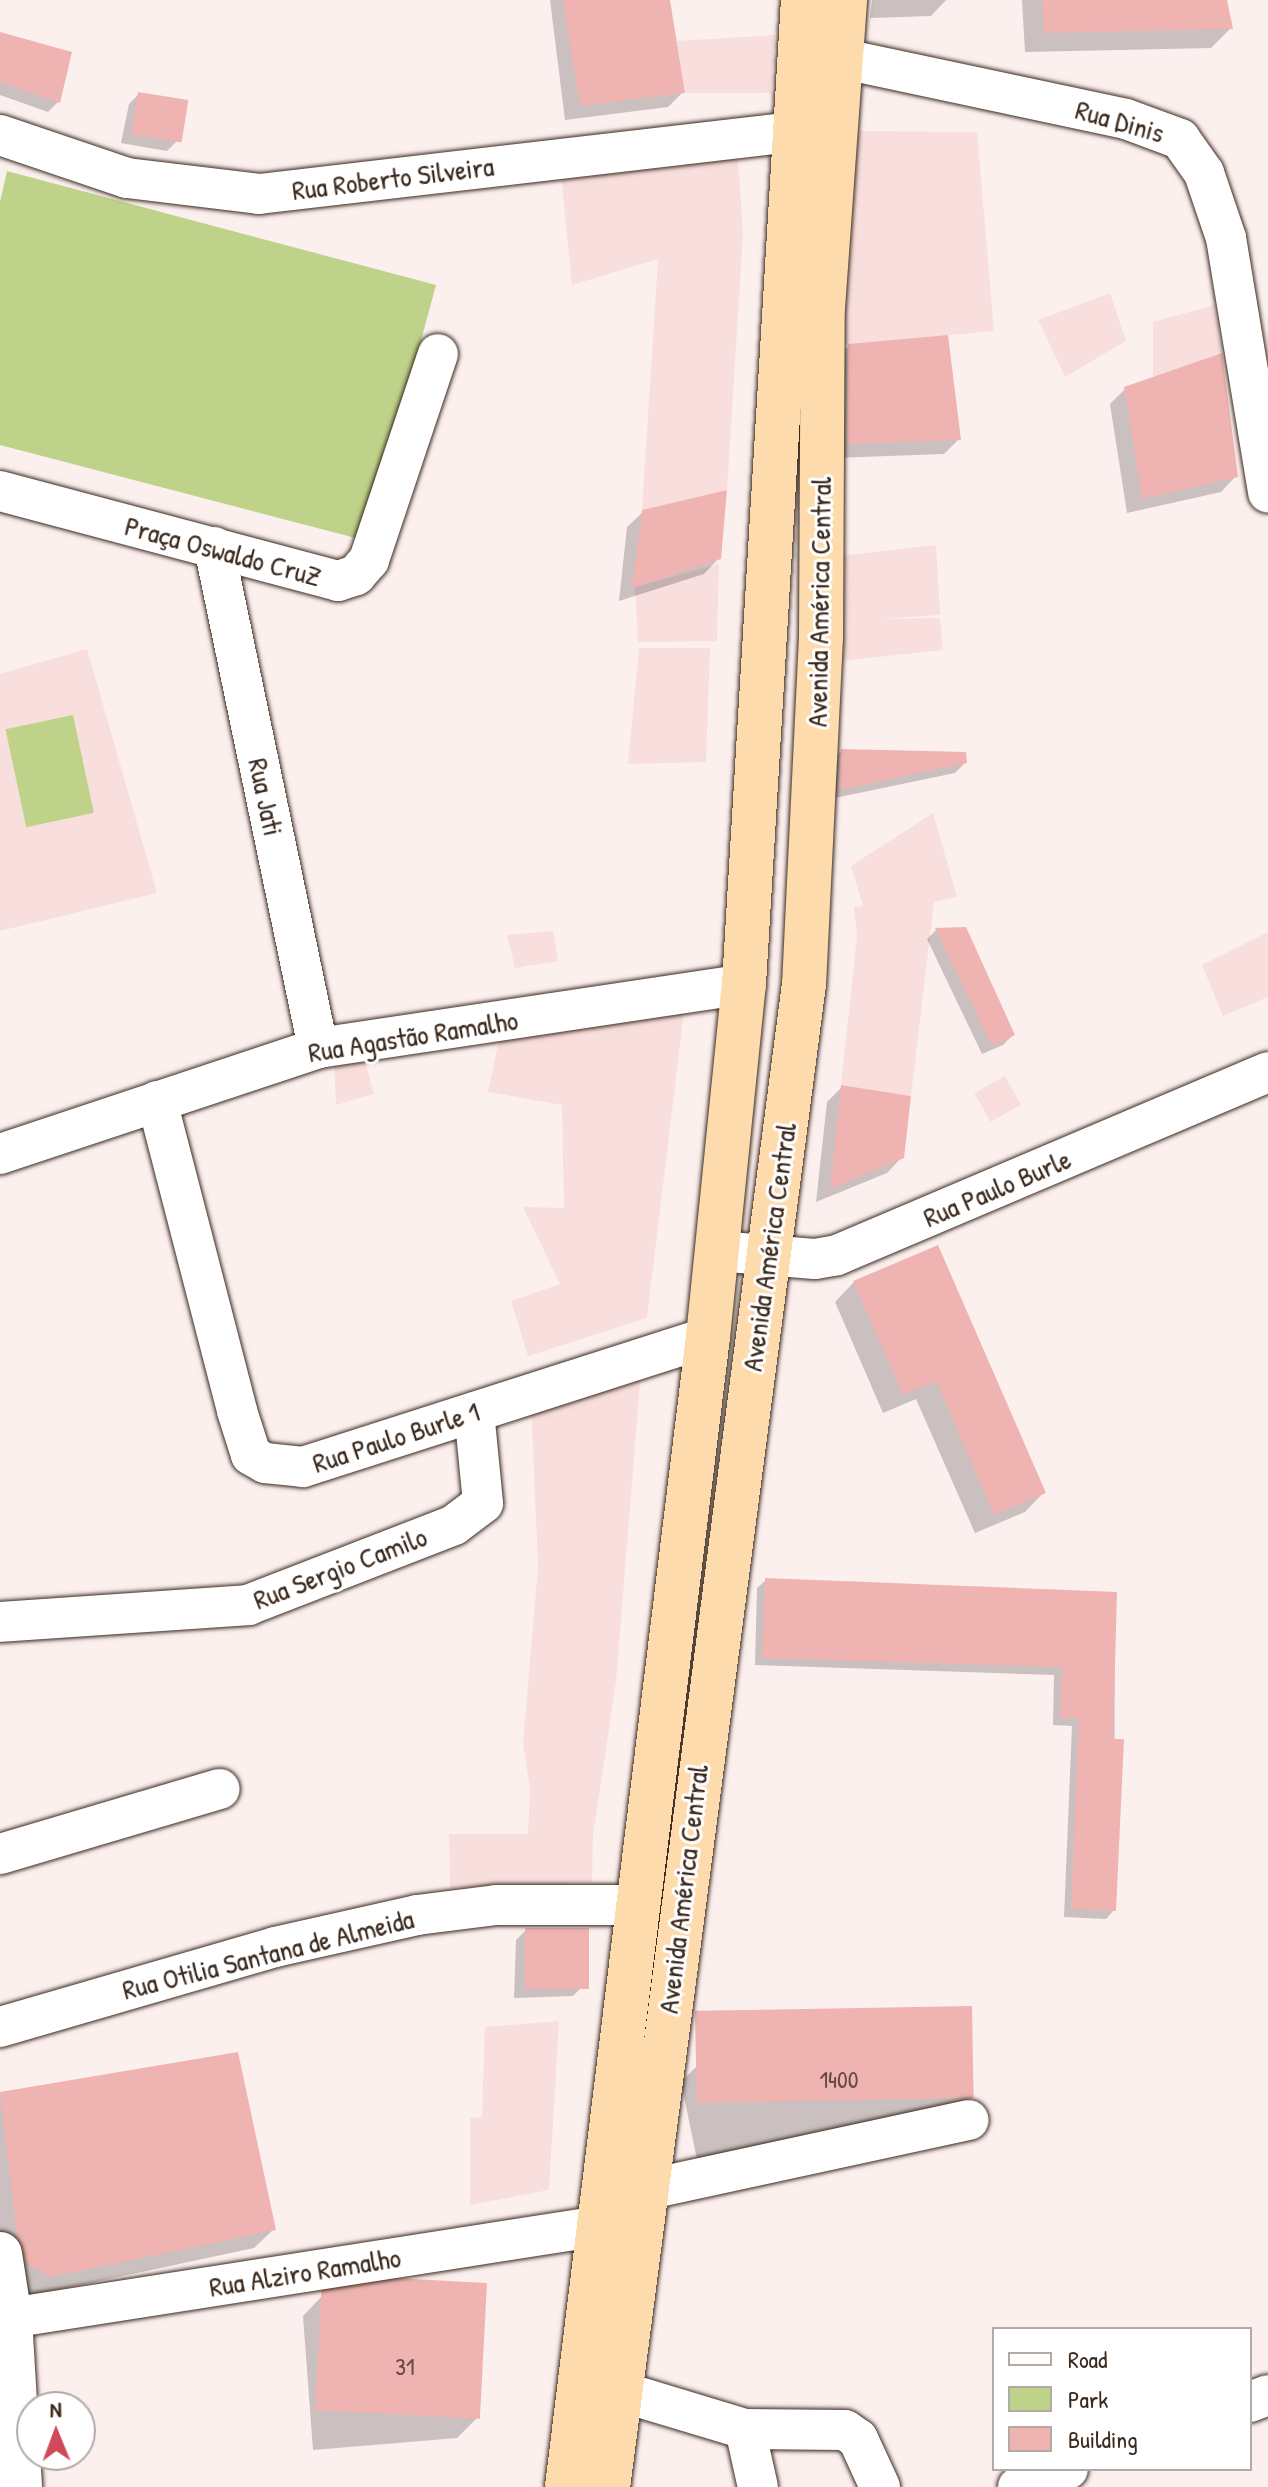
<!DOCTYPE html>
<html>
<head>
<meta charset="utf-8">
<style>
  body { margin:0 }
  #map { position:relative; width:1268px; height:2487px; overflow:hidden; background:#fcf0ef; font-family:"Patrick Hand",sans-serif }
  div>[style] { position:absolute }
  .built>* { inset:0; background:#f8dedc; transform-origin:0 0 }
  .green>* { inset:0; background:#bed389; transform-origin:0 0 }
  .shadow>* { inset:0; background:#0003 }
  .building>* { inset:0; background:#efb4b1; transform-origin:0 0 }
  .roads { filter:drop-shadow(0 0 2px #3b2a1e) drop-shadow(0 0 2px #3b2a1e) }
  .minor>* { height:40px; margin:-20px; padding:0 20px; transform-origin:20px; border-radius:20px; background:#fff }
  .tertiary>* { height:44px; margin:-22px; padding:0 22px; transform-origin:22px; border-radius:22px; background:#fff }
  .trunk>* { height:44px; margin:-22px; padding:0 22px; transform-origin:22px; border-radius:22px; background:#fedbac }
  span { translate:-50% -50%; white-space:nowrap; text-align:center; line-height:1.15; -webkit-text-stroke:6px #fff; paint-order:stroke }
  .number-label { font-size:24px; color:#684c43 }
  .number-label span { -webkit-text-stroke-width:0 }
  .street-label { font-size:28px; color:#3b2a1e }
  .legend { position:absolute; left:992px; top:2327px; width:260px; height:144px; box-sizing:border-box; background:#fff; border:2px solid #b1aaa5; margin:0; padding:10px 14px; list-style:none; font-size:24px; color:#3b2a1e }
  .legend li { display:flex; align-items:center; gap:16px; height:40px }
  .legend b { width:40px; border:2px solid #b1aaa5 }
  .north { position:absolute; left:16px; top:2391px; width:80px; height:80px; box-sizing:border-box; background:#fff; border:2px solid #b1aaa5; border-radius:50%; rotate:359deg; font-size:22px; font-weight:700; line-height:32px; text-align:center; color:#3b2a1e }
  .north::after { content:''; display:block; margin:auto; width:28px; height:36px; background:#d1495b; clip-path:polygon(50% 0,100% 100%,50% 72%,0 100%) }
</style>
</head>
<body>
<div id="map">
  <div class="built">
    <div style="clip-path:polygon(775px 35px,771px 93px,685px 93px,677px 41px)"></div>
    <div style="clip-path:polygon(854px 131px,977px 132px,994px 331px,840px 345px)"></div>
    <div style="clip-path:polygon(737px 145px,743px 233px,727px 490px,642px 510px,658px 259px,572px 285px,560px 164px)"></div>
    <div style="clip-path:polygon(1110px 293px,1126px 341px,1065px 377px,1038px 320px)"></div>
    <div style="clip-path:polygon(1214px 305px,1222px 353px,1153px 377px,1153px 322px)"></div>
    <div style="clip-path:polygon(936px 545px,940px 615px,880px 619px,940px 618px,943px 650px,841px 661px,840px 556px)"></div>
    <div style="clip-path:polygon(719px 564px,717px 641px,638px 642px,635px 587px)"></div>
    <div style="clip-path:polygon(639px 648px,710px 648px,706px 762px,628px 764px)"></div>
    <div style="clip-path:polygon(87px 649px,157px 893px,0 931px,0 674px)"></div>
    <div style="clip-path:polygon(933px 813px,957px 897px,934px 902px,911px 1096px,841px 1085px,857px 936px,854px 907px,863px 906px,851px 866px)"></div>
    <div style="clip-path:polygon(553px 931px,558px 961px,515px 968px,507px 935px)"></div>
    <div style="clip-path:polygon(1268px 932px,1268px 997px,1223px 1016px,1202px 965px)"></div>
    <div style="clip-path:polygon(685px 1003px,647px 1318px,528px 1356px,511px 1301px,560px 1284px,523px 1207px,564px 1208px,562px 1105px,488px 1092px,501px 1030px)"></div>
    <div style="clip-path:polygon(362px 1051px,374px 1094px,336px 1105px,334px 1058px)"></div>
    <div style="left:1005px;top:1076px;width:33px;height:35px;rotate:61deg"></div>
    <div style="clip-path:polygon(641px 1370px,616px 1682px,593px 1835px,592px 1882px,450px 1888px,449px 1834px,528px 1834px,530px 1789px,523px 1744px,538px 1567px,531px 1401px)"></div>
    <div style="clip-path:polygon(559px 2021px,549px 2190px,470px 2205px,470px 2118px,482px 2117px,485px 2027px)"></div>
  </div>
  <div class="green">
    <div style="clip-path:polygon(7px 171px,436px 285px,367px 541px,0 445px,0 202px)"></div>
    <div style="left:73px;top:715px;width:100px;height:69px;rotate:78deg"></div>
  </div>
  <div class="shadow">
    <div style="clip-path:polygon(550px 0,667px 0,683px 92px,668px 107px,565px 120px)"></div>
    <div style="clip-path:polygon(872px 0,946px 0,931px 16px,870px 18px)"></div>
    <div style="clip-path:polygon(1022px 0,1225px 0,1231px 28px,1211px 48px,1025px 52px)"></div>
    <div style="clip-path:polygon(0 34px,58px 102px,48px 112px,0 95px)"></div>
    <div style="clip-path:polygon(139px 94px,177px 141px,167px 151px,121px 143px,129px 104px)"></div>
    <div style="clip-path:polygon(849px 346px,959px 439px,944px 454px,833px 458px,834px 361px)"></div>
    <div style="clip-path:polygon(1125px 389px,1236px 476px,1221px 492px,1127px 513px,1110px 404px)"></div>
    <div style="clip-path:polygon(643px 512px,719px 558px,704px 574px,619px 601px,627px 527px)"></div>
    <div style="clip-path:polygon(841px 751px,965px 763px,955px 773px,830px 799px,831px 761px)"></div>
    <div style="clip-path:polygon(936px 930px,1013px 1035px,1003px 1045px,982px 1054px,927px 939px)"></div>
    <div style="clip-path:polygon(842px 1087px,902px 1157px,887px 1173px,816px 1202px,827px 1102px)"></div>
    <div style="clip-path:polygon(854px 1282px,1044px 1492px,1025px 1512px,975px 1533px,916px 1399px,883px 1413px,835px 1302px)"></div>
    <div style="clip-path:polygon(766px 1580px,1115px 1594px,1114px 1910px,1106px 1919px,1064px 1917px,1072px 1726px,1053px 1725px,1054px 1675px,755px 1665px,757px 1588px)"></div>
    <div style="clip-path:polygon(526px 1930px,583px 1986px,573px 1996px,514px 1998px,516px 1940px)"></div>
    <div style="clip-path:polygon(236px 2055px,274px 2229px,254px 2248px,29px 2296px,0 2262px,0 2094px)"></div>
    <div style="clip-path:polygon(701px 2062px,972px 2097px,952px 2117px,699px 2169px,681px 2082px)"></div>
    <div style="clip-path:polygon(322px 2296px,477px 2418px,457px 2438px,313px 2450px,303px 2316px)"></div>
  </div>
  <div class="building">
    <div style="clip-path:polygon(563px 0,670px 0,685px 93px,580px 106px)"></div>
    <div style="clip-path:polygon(1042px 0,1227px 0,1233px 29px,1044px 33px)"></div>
    <div style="clip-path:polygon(0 32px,72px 52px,60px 103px,0 82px)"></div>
    <div style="left:138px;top:92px;width:51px;height:43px;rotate:9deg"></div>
    <div style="clip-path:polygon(948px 335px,961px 440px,847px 444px,848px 344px)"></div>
    <div style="clip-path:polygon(1222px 353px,1238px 477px,1142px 499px,1124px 387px)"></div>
    <div style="clip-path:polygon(727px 490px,721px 559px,632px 588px,642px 510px)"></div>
    <div style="clip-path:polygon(841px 749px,966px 752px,967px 763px,839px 790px)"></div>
    <div style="clip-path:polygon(966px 927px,1015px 1035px,992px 1046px,935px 928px)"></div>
    <div style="clip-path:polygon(841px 1085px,911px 1096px,904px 1158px,830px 1189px)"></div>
    <div style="clip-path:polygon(938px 1245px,1046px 1493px,994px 1515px,936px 1381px,903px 1395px,853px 1281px)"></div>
    <div style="clip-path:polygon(765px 1578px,1117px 1592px,1113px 1739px,1124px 1739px,1116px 1911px,1071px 1909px,1079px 1718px,1060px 1718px,1062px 1667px,762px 1658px)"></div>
    <div style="left:525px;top:1928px;width:64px;height:61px"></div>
    <div style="left:972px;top:2006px;width:92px;height:277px;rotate:89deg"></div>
    <div style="clip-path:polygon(238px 2052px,276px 2230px,50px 2277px,27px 2263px,17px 2237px,0 2092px)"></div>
    <div style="left:487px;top:2283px;width:136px;height:165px;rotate:93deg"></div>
  </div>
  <div class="roads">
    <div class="minor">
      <div style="left:839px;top:58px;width:293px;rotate:12deg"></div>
      <div style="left:1126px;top:119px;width:58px;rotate:20.3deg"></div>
      <div style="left:1180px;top:139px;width:42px;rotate:54.8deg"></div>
      <div style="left:1204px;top:173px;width:69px;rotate:71.3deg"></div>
      <div style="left:1226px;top:238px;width:258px;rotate:80.6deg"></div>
      <div style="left:0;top:135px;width:134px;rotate:18.7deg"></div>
      <div style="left:127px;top:178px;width:133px;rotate:6.9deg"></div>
      <div style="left:259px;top:194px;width:537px;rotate:-6.63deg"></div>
      <div style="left:0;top:491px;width:350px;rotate:14.9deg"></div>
      <div style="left:338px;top:581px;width:19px;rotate:-18deg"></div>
      <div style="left:356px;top:575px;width:20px;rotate:-49deg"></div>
      <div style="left:369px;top:560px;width:217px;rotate:-71.5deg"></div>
      <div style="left:214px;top:547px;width:512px;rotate:78.27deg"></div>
      <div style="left:157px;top:1101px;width:320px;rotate:75.5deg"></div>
      <div style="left:237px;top:1411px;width:46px;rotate:72.3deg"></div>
      <div style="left:251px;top:1455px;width:16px;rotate:30deg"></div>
      <div style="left:265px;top:1463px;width:38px;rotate:6deg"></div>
      <div style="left:303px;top:1467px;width:425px;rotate:-17.8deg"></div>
      <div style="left:0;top:1154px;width:335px;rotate:-18.4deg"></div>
      <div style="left:318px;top:1048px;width:431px;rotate:-8.5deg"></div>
      <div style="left:717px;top:1251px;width:98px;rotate:4.7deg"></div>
      <div style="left:815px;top:1259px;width:22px;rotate:-10deg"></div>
      <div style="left:837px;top:1255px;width:468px;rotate:-23deg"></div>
      <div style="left:0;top:1622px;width:249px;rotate:-3.9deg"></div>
      <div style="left:248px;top:1605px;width:221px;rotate:-21.2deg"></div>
      <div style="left:454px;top:1525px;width:36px;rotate:-37deg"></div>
      <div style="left:483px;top:1503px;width:91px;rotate:-95.6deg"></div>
      <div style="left:0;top:1854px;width:229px;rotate:-16.5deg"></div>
      <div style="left:0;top:2027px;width:286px;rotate:-16.2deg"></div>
      <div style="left:275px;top:1947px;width:146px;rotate:-12.7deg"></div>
      <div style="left:417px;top:1915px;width:80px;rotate:-7.2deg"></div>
      <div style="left:496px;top:1905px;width:141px"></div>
      <div style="left:645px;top:2190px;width:331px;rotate:-12.2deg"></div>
      <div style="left:10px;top:2318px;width:597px;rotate:-8.86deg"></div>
      <div style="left:619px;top:2391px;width:132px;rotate:16.8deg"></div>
      <div style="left:745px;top:2429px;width:100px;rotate:0.6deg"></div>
      <div style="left:845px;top:2430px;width:16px;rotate:35deg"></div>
      <div style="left:858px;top:2439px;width:53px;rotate:65.4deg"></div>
      <div style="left:1250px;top:2402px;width:19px;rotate:-21deg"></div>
      <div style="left:745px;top:2429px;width:59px;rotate:77.4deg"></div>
      <div style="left:1018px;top:2487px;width:53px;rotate:-19.8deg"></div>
    </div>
    <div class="tertiary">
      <div style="left:0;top:2254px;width:65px;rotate:81.1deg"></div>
      <div style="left:10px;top:2318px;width:169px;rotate:86.6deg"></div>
    </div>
    <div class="trunk">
      <div style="left:567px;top:2487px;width:1159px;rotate:-83.01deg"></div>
      <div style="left:708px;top:1337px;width:355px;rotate:-84.2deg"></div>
      <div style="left:744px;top:984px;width:986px;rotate:-86.57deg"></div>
      <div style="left:608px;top:2487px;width:1515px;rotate:-82.57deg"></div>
      <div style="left:804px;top:985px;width:347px;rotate:-87.2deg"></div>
      <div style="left:821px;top:638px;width:330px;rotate:-89.7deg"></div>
      <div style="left:823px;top:308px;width:309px;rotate:-85.9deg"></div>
    </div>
  </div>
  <div class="number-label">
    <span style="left:839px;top:2080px">1400</span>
    <span style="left:405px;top:2367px">31</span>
  </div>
  <div class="street-label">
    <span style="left:1120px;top:121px;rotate:16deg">Rua Dinis</span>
    <span style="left:393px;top:178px;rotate:-7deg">Rua Roberto Silveira</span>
    <span style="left:223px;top:551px;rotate:15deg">Praça Oswaldo CruZ</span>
    <span style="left:819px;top:602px;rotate:-89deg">Avenida América Central</span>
    <span style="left:266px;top:797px;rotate:78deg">Rua Jati</span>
    <span style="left:413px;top:1036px;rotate:-9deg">Rua Agastão Ramalho</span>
    <span style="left:997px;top:1188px;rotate:-23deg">Rua Paulo Burle</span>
    <span style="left:769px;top:1247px;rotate:-82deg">Avenida América Central</span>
    <span style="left:396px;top:1437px;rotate:-18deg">Rua Paulo Burle 1</span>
    <span style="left:340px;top:1568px;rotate:-21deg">Rua Sergio Camilo</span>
    <span style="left:683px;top:1889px;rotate:-83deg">Avenida América Central</span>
    <span style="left:268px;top:1954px;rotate:-14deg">Rua Otilia Santana de Almeida</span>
    <span style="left:305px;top:2272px;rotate:-9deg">Rua Alziro Ramalho</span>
  </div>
  <ul class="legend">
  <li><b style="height:10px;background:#fff"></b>Road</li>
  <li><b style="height:22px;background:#bed389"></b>Park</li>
  <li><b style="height:22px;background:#efb4b1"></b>Building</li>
  </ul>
  <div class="north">N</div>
</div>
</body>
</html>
